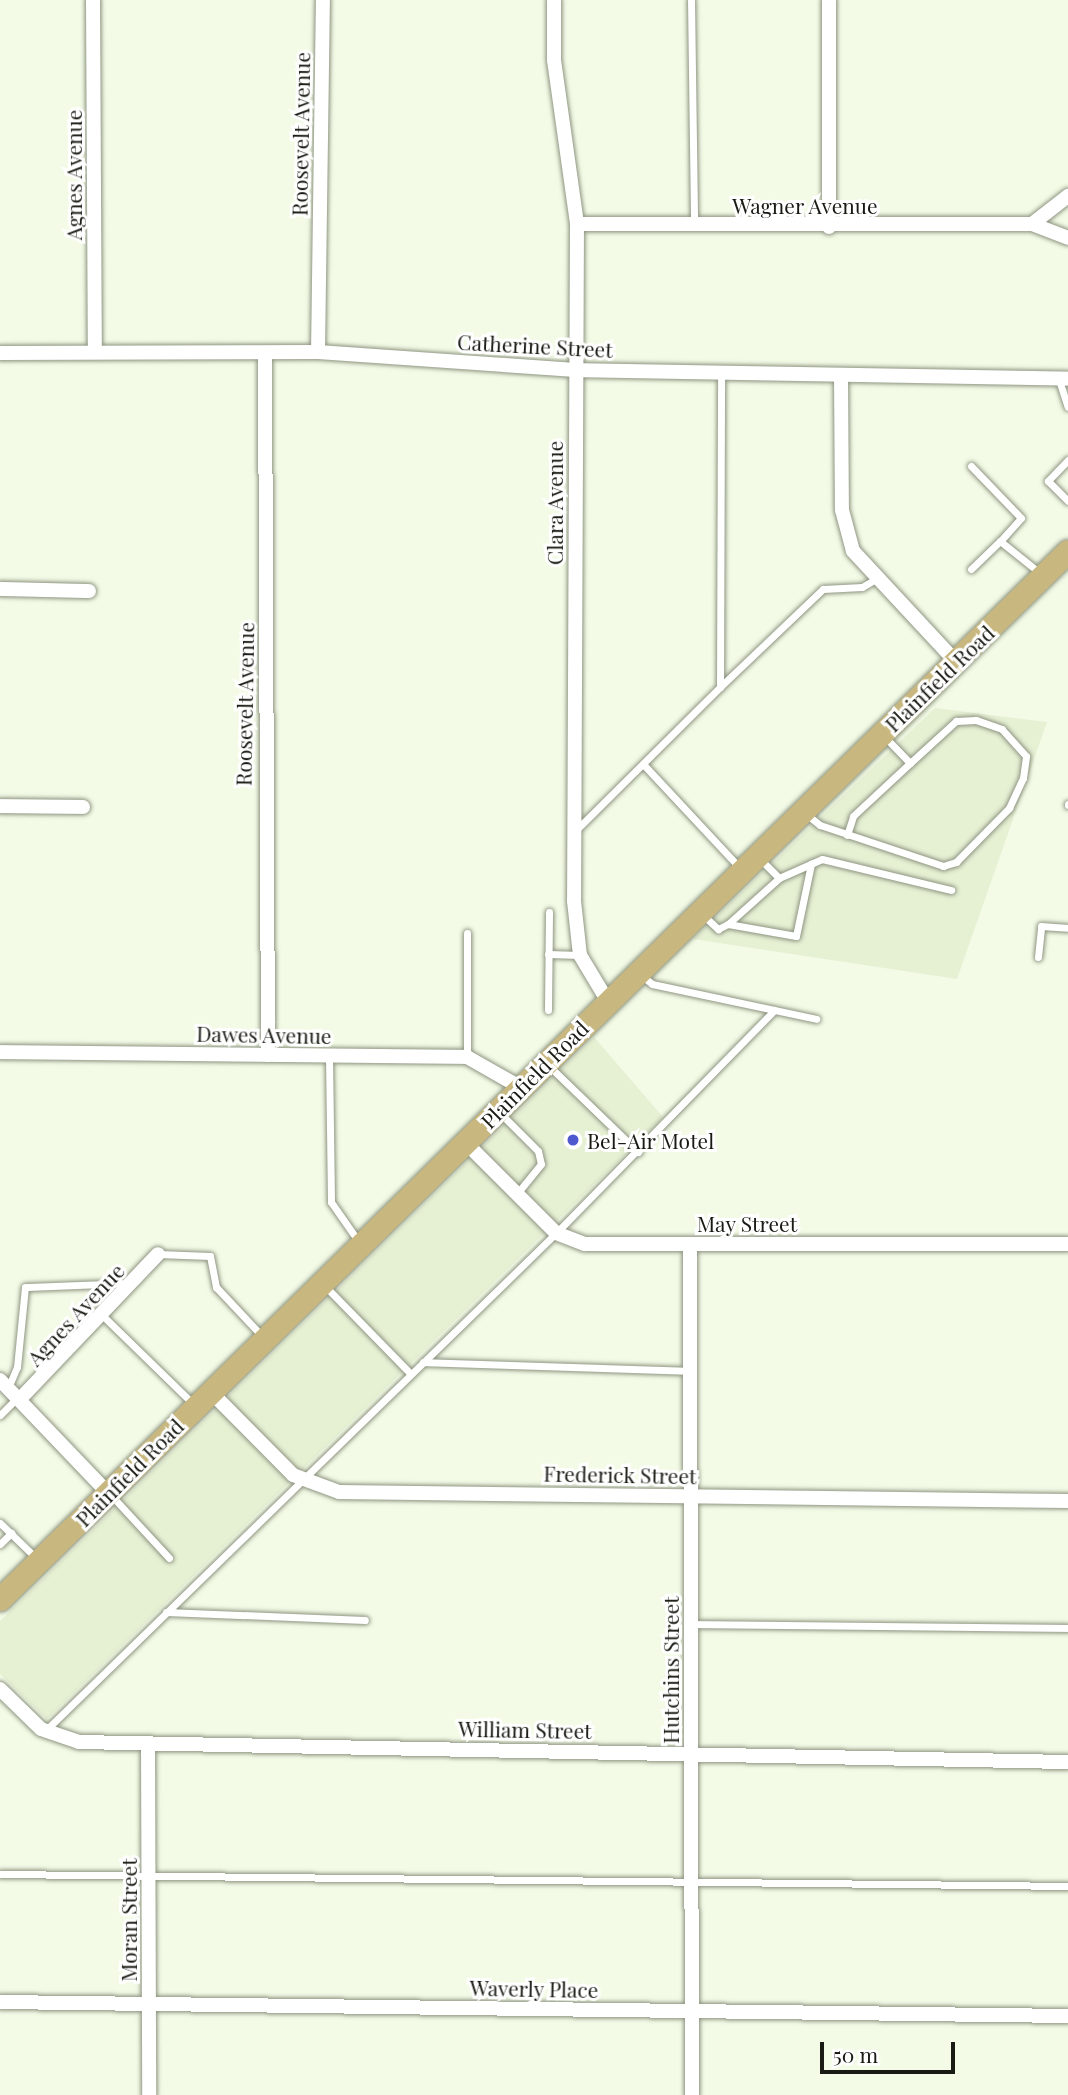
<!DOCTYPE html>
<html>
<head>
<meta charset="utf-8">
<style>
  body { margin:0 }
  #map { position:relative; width:1068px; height:2095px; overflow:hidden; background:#f3fbe6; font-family:"Playfair Display",serif }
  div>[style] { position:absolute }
  .built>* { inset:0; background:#e6f0d3 }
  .roads { filter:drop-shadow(0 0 2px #8e9582) drop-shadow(0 0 2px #8e9582) }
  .lane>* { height:7px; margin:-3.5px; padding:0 3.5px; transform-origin:3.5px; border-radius:3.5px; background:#fff }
  .street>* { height:14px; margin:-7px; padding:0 7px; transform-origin:7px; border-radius:7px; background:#fff }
  .primary>* { height:23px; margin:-11.5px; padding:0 11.5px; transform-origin:11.5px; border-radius:11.5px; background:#c8b880 }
  .dots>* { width:19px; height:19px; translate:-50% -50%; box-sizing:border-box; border:4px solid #fff; border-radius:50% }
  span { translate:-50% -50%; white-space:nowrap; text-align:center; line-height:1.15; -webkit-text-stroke:6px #fff; paint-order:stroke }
  .street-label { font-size:21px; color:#181a13 }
  .poi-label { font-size:21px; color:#181a13 }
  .left { translate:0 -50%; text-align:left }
  .scale { position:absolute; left:820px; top:2042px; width:135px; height:32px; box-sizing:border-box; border:4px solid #181a13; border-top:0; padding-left:9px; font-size:21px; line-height:24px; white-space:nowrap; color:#181a13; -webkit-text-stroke:5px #fff; paint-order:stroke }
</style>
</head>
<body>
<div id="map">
  <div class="built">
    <div style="clip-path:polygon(935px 708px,1047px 722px,957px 979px,693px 939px)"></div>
    <div style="clip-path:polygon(594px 1037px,663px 1117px,47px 1719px,0 1674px,0 1621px)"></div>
  </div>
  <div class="roads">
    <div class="lane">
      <div style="left:691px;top:0;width:225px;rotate:89.2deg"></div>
      <div style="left:1059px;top:380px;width:28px;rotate:72deg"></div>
      <div style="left:1068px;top:460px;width:29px;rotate:134deg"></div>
      <div style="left:1048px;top:481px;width:28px;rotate:45deg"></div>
      <div style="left:971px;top:466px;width:72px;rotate:46.1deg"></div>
      <div style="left:1021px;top:518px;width:31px;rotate:132deg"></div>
      <div style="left:1000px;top:541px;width:51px;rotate:38.7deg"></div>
      <div style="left:971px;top:569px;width:40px;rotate:-44deg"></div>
      <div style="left:720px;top:687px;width:142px;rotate:-43.6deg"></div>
      <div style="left:823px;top:589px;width:39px;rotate:-3deg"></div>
      <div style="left:862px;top:587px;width:16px;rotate:-30deg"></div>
      <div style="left:643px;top:764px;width:142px;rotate:47deg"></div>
      <div style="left:1068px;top:805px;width:1px;rotate:-90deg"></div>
      <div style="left:805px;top:813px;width:19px;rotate:39deg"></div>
      <div style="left:820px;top:825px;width:130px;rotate:18.4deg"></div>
      <div style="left:943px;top:866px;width:14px;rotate:-17deg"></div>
      <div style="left:956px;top:862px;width:76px;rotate:-45.5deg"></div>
      <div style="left:1009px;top:808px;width:33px;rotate:-65deg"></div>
      <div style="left:1023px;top:778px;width:22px;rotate:-82deg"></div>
      <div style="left:1026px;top:756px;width:36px;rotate:-132deg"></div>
      <div style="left:1002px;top:729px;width:28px;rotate:-161deg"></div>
      <div style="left:976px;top:720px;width:20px;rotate:177deg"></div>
      <div style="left:956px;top:721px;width:62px;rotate:137.6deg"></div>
      <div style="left:910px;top:763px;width:36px;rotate:-134deg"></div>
      <div style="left:576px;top:830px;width:203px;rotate:-44.8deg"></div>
      <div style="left:720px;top:687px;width:314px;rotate:-89.8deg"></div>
      <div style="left:847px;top:835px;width:20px;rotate:-72deg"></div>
      <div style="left:853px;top:816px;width:78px;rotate:-42.9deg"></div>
      <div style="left:760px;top:859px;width:27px;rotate:45deg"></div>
      <div style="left:779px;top:878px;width:47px;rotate:-23.8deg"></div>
      <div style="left:822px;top:859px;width:133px;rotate:13.5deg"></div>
      <div style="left:703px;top:915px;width:21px;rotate:43deg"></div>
      <div style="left:718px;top:929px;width:11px;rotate:-27deg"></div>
      <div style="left:728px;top:924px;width:69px;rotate:-42deg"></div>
      <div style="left:728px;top:924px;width:69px;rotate:10deg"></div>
      <div style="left:796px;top:936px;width:74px;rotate:-78.2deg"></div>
      <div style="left:548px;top:954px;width:32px;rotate:2deg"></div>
      <div style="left:1038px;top:957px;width:31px;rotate:-84deg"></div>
      <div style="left:1041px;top:926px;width:27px;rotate:4deg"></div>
      <div style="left:641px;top:975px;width:14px;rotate:39deg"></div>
      <div style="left:652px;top:984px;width:168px;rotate:12deg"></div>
      <div style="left:548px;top:1010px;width:98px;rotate:-89.4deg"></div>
      <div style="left:329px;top:1057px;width:145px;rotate:89.2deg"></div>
      <div style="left:331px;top:1202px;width:49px;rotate:55deg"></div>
      <div style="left:467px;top:1057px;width:124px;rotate:-90deg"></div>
      <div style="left:549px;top:1066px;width:124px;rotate:44deg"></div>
      <div style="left:501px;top:1114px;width:52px;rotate:45deg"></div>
      <div style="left:538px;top:1151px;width:13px;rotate:77deg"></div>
      <div style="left:541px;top:1164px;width:38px;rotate:129deg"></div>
      <div style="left:158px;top:1254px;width:52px;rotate:2.2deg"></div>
      <div style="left:210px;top:1256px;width:32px;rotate:79deg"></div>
      <div style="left:216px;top:1287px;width:67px;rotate:46.8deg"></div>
      <div style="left:324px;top:1285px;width:124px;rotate:45.7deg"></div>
      <div style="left:103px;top:1316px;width:124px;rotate:44.3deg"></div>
      <div style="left:423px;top:1362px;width:267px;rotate:1.9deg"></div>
      <div style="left:8px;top:1388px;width:23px;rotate:-67deg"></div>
      <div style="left:17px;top:1367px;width:80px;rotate:-84.3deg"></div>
      <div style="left:25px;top:1287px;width:104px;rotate:-2.2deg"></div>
      <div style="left:0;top:1415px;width:24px;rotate:-45deg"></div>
      <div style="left:110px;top:1494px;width:87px;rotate:47.3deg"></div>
      <div style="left:0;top:1523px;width:50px;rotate:44.2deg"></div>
      <div style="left:0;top:1544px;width:16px;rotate:-45deg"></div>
      <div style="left:166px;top:1612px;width:199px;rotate:2.3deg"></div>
      <div style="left:691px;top:1624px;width:377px;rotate:0.6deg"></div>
      <div style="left:46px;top:1730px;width:712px;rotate:-44.26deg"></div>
      <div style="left:556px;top:1233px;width:312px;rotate:-45.6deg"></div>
      <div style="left:0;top:1874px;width:1068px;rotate:0.64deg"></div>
    </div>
    <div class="street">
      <div style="left:93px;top:0;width:350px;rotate:89.7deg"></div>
      <div style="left:554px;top:0;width:60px;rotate:90deg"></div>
      <div style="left:554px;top:60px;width:166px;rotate:82deg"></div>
      <div style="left:577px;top:224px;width:677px;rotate:90.25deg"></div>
      <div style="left:574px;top:901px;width:54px;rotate:83.7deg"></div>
      <div style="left:580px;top:955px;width:52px;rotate:59deg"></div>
      <div style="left:829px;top:0;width:227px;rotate:90deg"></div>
      <div style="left:577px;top:224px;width:455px"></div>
      <div style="left:1032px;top:224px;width:46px;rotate:-37.9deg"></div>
      <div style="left:1032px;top:224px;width:39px;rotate:21deg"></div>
      <div style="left:318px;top:352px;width:352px;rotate:-89.2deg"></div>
      <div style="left:0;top:353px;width:318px;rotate:-0.2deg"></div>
      <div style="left:318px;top:352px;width:258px;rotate:4deg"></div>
      <div style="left:575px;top:370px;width:493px;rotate:1deg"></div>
      <div style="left:265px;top:353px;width:702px;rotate:89.76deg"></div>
      <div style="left:841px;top:375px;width:135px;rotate:89.6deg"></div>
      <div style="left:842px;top:510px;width:42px;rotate:75deg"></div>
      <div style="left:853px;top:551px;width:151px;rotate:47.1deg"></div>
      <div style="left:0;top:589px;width:89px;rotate:1.3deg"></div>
      <div style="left:0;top:806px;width:83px;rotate:0.7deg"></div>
      <div style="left:0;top:1052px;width:467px;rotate:0.6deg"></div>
      <div style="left:467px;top:1057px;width:61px;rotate:29.5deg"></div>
      <div style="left:466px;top:1143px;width:127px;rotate:45deg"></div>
      <div style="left:556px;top:1233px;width:31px;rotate:21deg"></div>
      <div style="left:585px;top:1244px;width:483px"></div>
      <div style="left:690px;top:1244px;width:851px;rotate:89.87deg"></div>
      <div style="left:0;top:1380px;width:158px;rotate:46.3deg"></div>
      <div style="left:210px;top:1391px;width:118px;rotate:45.3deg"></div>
      <div style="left:293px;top:1475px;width:49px;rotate:20.3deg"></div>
      <div style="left:339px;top:1492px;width:729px;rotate:0.71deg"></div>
      <div style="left:20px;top:1399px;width:200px;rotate:-46.4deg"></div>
      <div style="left:0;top:1689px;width:57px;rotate:44.3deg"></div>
      <div style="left:41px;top:1729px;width:40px;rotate:18.9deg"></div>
      <div style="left:79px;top:1742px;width:989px;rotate:1.16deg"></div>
      <div style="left:148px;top:1745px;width:350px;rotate:89.8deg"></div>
      <div style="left:0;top:2002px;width:1068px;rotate:0.75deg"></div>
    </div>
    <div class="primary">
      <div style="left:0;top:1599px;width:1496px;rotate:-44.46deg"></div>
    </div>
  </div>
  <div class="dots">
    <div style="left:573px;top:1140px;background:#4f59cf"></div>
  </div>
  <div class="street-label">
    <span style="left:300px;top:134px;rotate:-89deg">Roosevelt Avenue</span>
    <span style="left:73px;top:175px;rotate:-90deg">Agnes Avenue</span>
    <span style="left:805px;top:205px">Wagner Avenue</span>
    <span style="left:535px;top:345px;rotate:3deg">Catherine Street</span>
    <span style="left:554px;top:503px;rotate:-90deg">Clara Avenue</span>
    <span style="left:939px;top:678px;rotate:-44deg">Plainfield Road</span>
    <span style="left:244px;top:704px;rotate:-89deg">Roosevelt Avenue</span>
    <span style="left:264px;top:1034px;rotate:1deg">Dawes Avenue</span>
    <span style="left:534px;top:1074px;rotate:-45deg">Plainfield Road</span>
    <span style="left:747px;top:1223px">May Street</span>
    <span style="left:75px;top:1314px;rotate:-47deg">Agnes Avenue</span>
    <span style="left:129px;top:1472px;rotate:-45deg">Plainfield Road</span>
    <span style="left:620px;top:1474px;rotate:1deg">Frederick Street</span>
    <span style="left:670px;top:1670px;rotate:-90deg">Hutchins Street</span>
    <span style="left:525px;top:1729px;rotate:1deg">William Street</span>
    <span style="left:128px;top:1920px;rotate:-90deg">Moran Street</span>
    <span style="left:534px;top:1988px;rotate:1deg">Waverly Place</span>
  </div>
  <div class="poi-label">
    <span class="left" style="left:587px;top:1140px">Bel-Air Motel</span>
  </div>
  <div class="scale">50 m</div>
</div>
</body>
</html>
